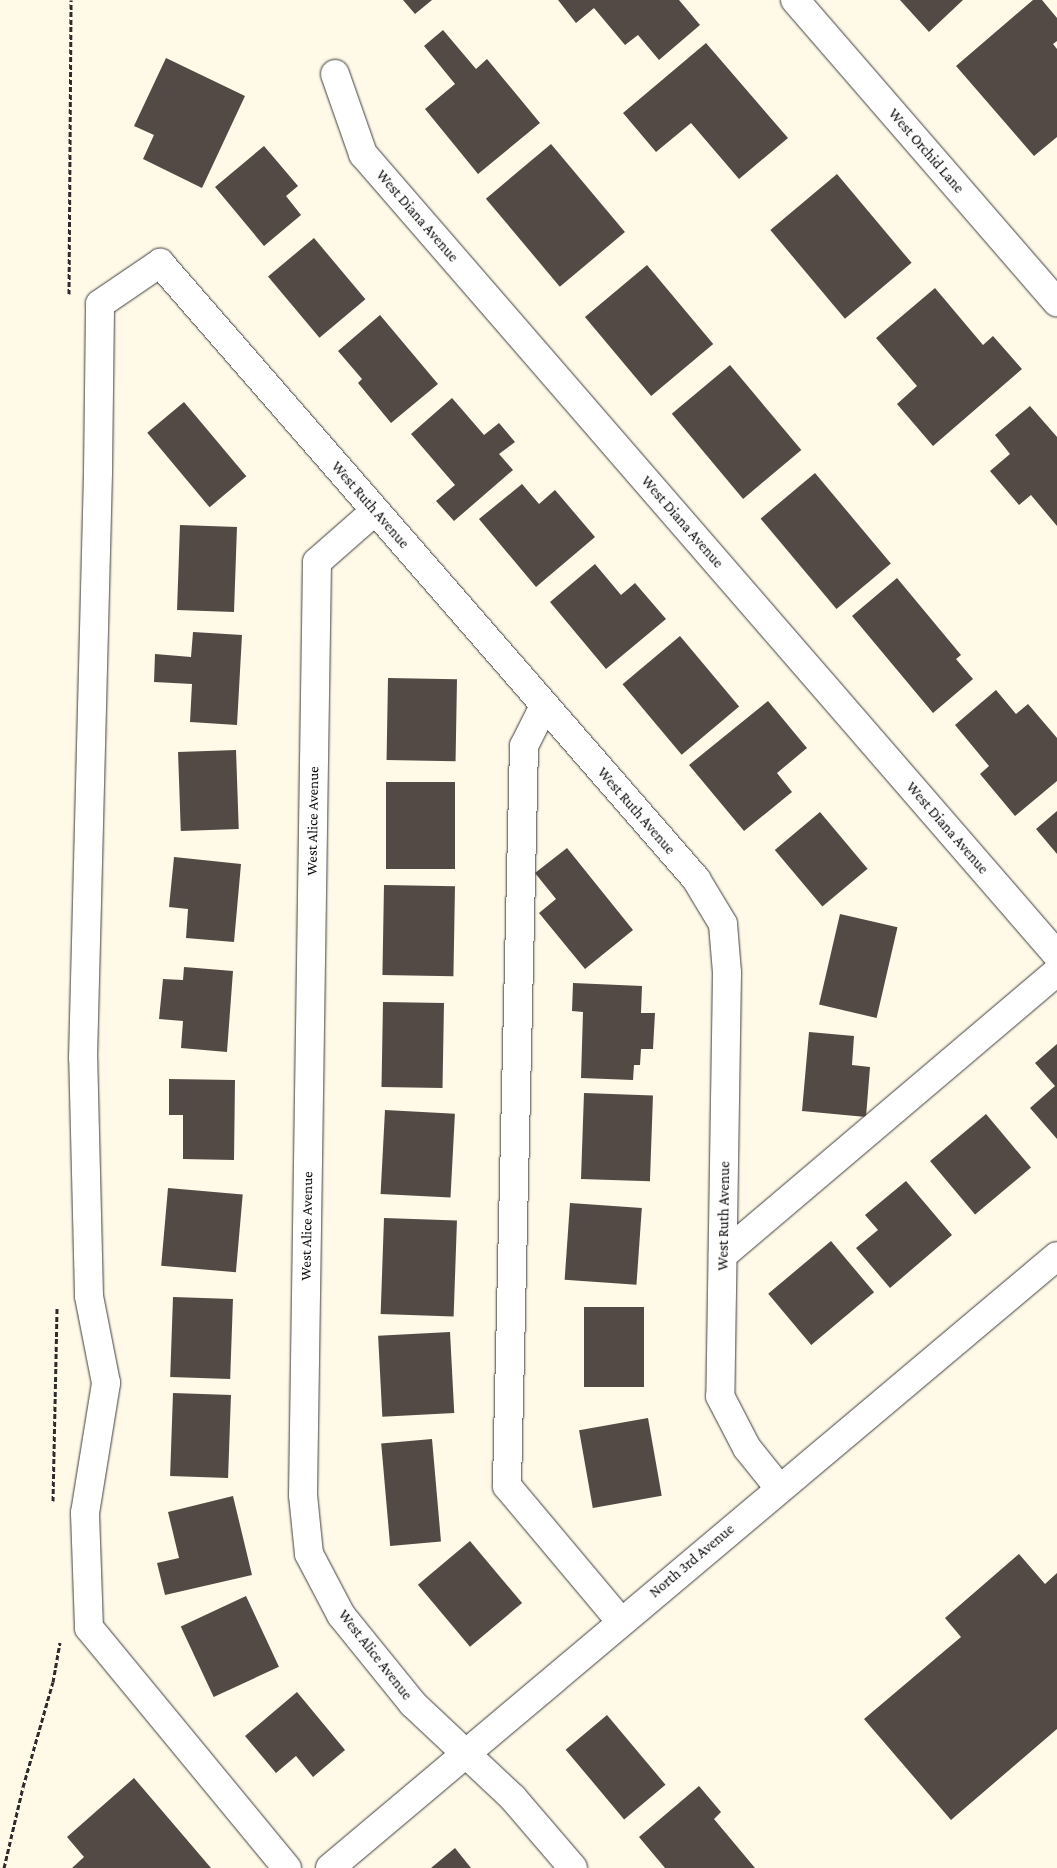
<!DOCTYPE html>
<html>
<head>
<meta charset="utf-8">
<style>
  body { margin:0 }
  #map { position:relative; width:1057px; height:1868px; overflow:hidden; background:#fff9e7; font-family:"Crimson Pro",serif }
  div>[style] { position:absolute }
  .building>* { inset:0; background:#534a46; transform-origin:0 0 }
  .path>* { height:3px; margin-top:-1.5px; transform-origin:0; background:repeating-linear-gradient(90deg,#2c2c2c 0 5px,transparent 0 7.5px) }
  .roads { filter:drop-shadow(0 0 1px #3d3d3d) drop-shadow(0 0 1px #3d3d3d) }
  .minor>* { height:28px; margin:-14px; padding:0 14px; transform-origin:14px; border-radius:14px; background:#fff }
  span { translate:-50% -50%; white-space:nowrap; text-align:center; line-height:1.15; -webkit-text-stroke:5px #fff; paint-order:stroke }
  .street-label { font-size:15px; color:#0a0a0a }
</style>
</head>
<body>
<div id="map">
  <div class="building">
    <div style="clip-path:polygon(403px 0,432px 0,415px 14px)"></div>
    <div style="clip-path:polygon(558px 0,679px 0,700px 25px,659px 60px,638px 35px,625px 45px,594px 8px,576px 23px)"></div>
    <div style="clip-path:polygon(900px 0,963px 0,929px 32px)"></div>
    <div style="clip-path:polygon(1033px 0,1042px 0,1057px 18px,1057px 41px,1053px 44px,1057px 49px,1057px 137px,1034px 156px,956px 66px)"></div>
    <div style="clip-path:polygon(443px 30px,476px 69px,487px 59px,540px 123px,478px 174px,425px 109px,455px 84px,424px 46px)"></div>
    <div style="clip-path:polygon(706px 43px,788px 138px,739px 179px,691px 123px,656px 152px,623px 113px)"></div>
    <div style="clip-path:polygon(166px 58px,245px 96px,202px 188px,143px 159px,154px 135px,134px 126px)"></div>
    <div style="left:551px;top:144px;width:115px;height:85px;rotate:50deg"></div>
    <div style="clip-path:polygon(264px 146px,298px 186px,286px 196px,301px 215px,264px 246px,215px 187px)"></div>
    <div style="left:837px;top:174px;width:116px;height:87px;rotate:50deg"></div>
    <div style="left:314px;top:238px;width:80px;height:60px;rotate:50deg"></div>
    <div style="left:647px;top:265px;width:103px;height:81px;rotate:50deg"></div>
    <div style="clip-path:polygon(935px 288px,983px 345px,993px 336px,1022px 369px,933px 446px,897px 404px,917px 386px,876px 338px)"></div>
    <div style="clip-path:polygon(380px 315px,438px 384px,391px 423px,358px 383px,362px 379px,338px 351px)"></div>
    <div style="left:730px;top:365px;width:111px;height:76px;rotate:50deg"></div>
    <div style="clip-path:polygon(452px 398px,484px 435px,499px 423px,515px 442px,499px 454px,513px 470px,454px 521px,436px 501px,455px 485px,411px 434px)"></div>
    <div style="left:184px;top:402px;width:97px;height:48px;rotate:50deg"></div>
    <div style="clip-path:polygon(1030px 406px,1057px 437px,1057px 526px,1031px 495px,1019px 505px,990px 471px,1010px 454px,995px 435px)"></div>
    <div style="left:815px;top:473px;width:118px;height:71px;rotate:50deg"></div>
    <div style="clip-path:polygon(522px 484px,539px 504px,555px 490px,595px 537px,536px 587px,479px 519px)"></div>
    <div style="left:180px;top:525px;width:57px;height:85px;rotate:2deg"></div>
    <div style="clip-path:polygon(595px 564px,621px 595px,635px 583px,666px 619px,606px 669px,550px 602px)"></div>
    <div style="clip-path:polygon(897px 578px,961px 655px,956px 659px,973px 679px,933px 713px,852px 616px)"></div>
    <div style="clip-path:polygon(193px 632px,242px 635px,237px 725px,190px 722px,192px 684px,154px 682px,155px 654px,191px 657px)"></div>
    <div style="left:680px;top:636px;width:92px;height:75px;rotate:50deg"></div>
    <div style="left:388px;top:678px;width:69px;height:82px;rotate:1deg"></div>
    <div style="clip-path:polygon(996px 690px,1016px 714px,1028px 704px,1057px 738px,1057px 781px,1015px 816px,980px 774px,989px 766px,955px 725px)"></div>
    <div style="clip-path:polygon(768px 701px,807px 748px,777px 773px,792px 792px,744px 831px,689px 765px)"></div>
    <div style="left:236px;top:750px;width:79px;height:58px;rotate:88deg"></div>
    <div style="left:386px;top:782px;width:69px;height:87px"></div>
    <div style="clip-path:polygon(1057px 811px,1057px 854px,1036px 829px)"></div>
    <div style="left:820px;top:812px;width:74px;height:59px;rotate:50deg"></div>
    <div style="clip-path:polygon(567px 848px,633px 930px,585px 969px,539px 913px,556px 899px,535px 873px)"></div>
    <div style="clip-path:polygon(174px 857px,241px 864px,234px 942px,186px 938px,188px 909px,169px 907px)"></div>
    <div style="left:384px;top:885px;width:71px;height:90px;rotate:1deg"></div>
    <div style="left:840px;top:914px;width:59px;height:93px;rotate:13deg"></div>
    <div style="clip-path:polygon(184px 967px,233px 971px,227px 1052px,181px 1048px,183px 1021px,159px 1019px,163px 979px,183px 980px)"></div>
    <div style="clip-path:polygon(573px 983px,642px 986px,641px 1013px,655px 1013px,653px 1049px,641px 1049px,640px 1065px,634px 1065px,633px 1080px,581px 1078px,583px 1012px,572px 1011px)"></div>
    <div style="left:383px;top:1002px;width:61px;height:85px;rotate:1deg"></div>
    <div style="clip-path:polygon(809px 1032px,854px 1036px,852px 1065px,870px 1067px,866px 1117px,802px 1111px)"></div>
    <div style="clip-path:polygon(1057px 1044px,1057px 1139px,1030px 1108px,1055px 1086px,1035px 1063px)"></div>
    <div style="clip-path:polygon(169px 1079px,235px 1080px,234px 1160px,183px 1159px,183px 1115px,169px 1115px)"></div>
    <div style="left:584px;top:1093px;width:69px;height:86px;rotate:2deg"></div>
    <div style="left:385px;top:1110px;width:70px;height:84px;rotate:3deg"></div>
    <div style="left:986px;top:1114px;width:70px;height:73px;rotate:50deg"></div>
    <div style="clip-path:polygon(906px 1181px,952px 1235px,890px 1288px,856px 1248px,878px 1230px,865px 1215px)"></div>
    <div style="left:168px;top:1188px;width:75px;height:78px;rotate:5deg"></div>
    <div style="left:570px;top:1203px;width:72px;height:77px;rotate:4deg"></div>
    <div style="left:384px;top:1218px;width:73px;height:96px;rotate:2deg"></div>
    <div style="left:831px;top:1241px;width:67px;height:82px;rotate:50deg"></div>
    <div style="left:173px;top:1297px;width:60px;height:80px;rotate:2deg"></div>
    <div style="left:584px;top:1307px;width:60px;height:80px"></div>
    <div style="left:450px;top:1332px;width:81px;height:72px;rotate:87deg"></div>
    <div style="left:173px;top:1393px;width:58px;height:83px;rotate:2deg"></div>
    <div style="left:648px;top:1418px;width:79px;height:70px;rotate:80deg"></div>
    <div style="left:432px;top:1439px;width:103px;height:51px;rotate:85deg"></div>
    <div style="clip-path:polygon(233px 1496px,252px 1575px,165px 1595px,157px 1563px,179px 1558px,168px 1512px)"></div>
    <div style="left:470px;top:1541px;width:81px;height:68px;rotate:50deg"></div>
    <div style="clip-path:polygon(1019px 1554px,1045px 1584px,1057px 1573px,1057px 1729px,951px 1820px,864px 1719px,961px 1637px,945px 1618px)"></div>
    <div style="left:246px;top:1596px;width:78px;height:72px;rotate:65deg"></div>
    <div style="clip-path:polygon(297px 1692px,345px 1750px,313px 1777px,296px 1756px,276px 1773px,245px 1736px)"></div>
    <div style="left:607px;top:1715px;width:91px;height:54px;rotate:50deg"></div>
    <div style="clip-path:polygon(134px 1778px,211px 1868px,72px 1868px,84px 1857px,67px 1837px)"></div>
    <div style="clip-path:polygon(699px 1786px,721px 1812px,714px 1819px,755px 1868px,665px 1868px,639px 1837px)"></div>
    <div style="clip-path:polygon(455px 1848px,471px 1868px,431px 1868px)"></div>
  </div>
  <div class="path">
    <div style="left:69px;top:294px;width:294px;rotate:-89.6deg"></div>
    <div style="left:53px;top:1501px;width:194px;rotate:-88.8deg"></div>
    <div style="left:4px;top:1868px;width:83px;rotate:-76.8deg"></div>
    <div style="left:23px;top:1787px;width:109px;rotate:-74.1deg"></div>
    <div style="left:53px;top:1682px;width:40px;rotate:-80deg"></div>
  </div>
  <div class="roads">
    <div class="minor">
      <div style="left:795px;top:0;width:400px;rotate:49.1deg"></div>
      <div style="left:335px;top:74px;width:85px;rotate:70.7deg"></div>
      <div style="left:363px;top:154px;width:1060px;rotate:49.09deg"></div>
      <div style="left:375px;top:511px;width:77px;rotate:138.7deg"></div>
      <div style="left:317px;top:562px;width:933px;rotate:90.86deg"></div>
      <div style="left:303px;top:1495px;width:59px;rotate:84.2deg"></div>
      <div style="left:309px;top:1554px;width:69px;rotate:62.3deg"></div>
      <div style="left:341px;top:1615px;width:114px;rotate:51deg"></div>
      <div style="left:413px;top:1704px;width:137px;rotate:43.2deg"></div>
      <div style="left:513px;top:1798px;width:92px;rotate:49.4deg"></div>
      <div style="left:544px;top:706px;width:45px;rotate:116.6deg"></div>
      <div style="left:524px;top:746px;width:740px;rotate:91.32deg"></div>
      <div style="left:507px;top:1486px;width:177px;rotate:50deg"></div>
      <div style="left:723px;top:1255px;width:438px;rotate:-40.3deg"></div>
      <div style="left:287px;top:1868px;width:311px;rotate:-129.5deg"></div>
      <div style="left:89px;top:1628px;width:115px;rotate:-92deg"></div>
      <div style="left:85px;top:1513px;width:132px;rotate:-80.8deg"></div>
      <div style="left:106px;top:1383px;width:89px;rotate:-101.1deg"></div>
      <div style="left:89px;top:1296px;width:238px;rotate:-91.4deg"></div>
      <div style="left:83px;top:1058px;width:586px;rotate:-88.53deg"></div>
      <div style="left:98px;top:472px;width:168px;rotate:-89.3deg"></div>
      <div style="left:100px;top:304px;width:73px;rotate:-34.3deg"></div>
      <div style="left:160px;top:263px;width:817px;rotate:48.97deg"></div>
      <div style="left:696px;top:879px;width:52px;rotate:59deg"></div>
      <div style="left:723px;top:924px;width:49px;rotate:85.3deg"></div>
      <div style="left:727px;top:973px;width:423px;rotate:90.9deg"></div>
      <div style="left:720px;top:1396px;width:59px;rotate:62.6deg"></div>
      <div style="left:747px;top:1448px;width:51px;rotate:51.3deg"></div>
      <div style="left:330px;top:1868px;width:950px;rotate:-40.09deg"></div>
    </div>
  </div>
  <div class="street-label">
    <span style="left:926px;top:151px;rotate:49deg">West Orchid Lane</span>
    <span style="left:417px;top:216px;rotate:49deg">West Diana Avenue</span>
    <span style="left:370px;top:505px;rotate:49deg">West Ruth Avenue</span>
    <span style="left:682px;top:522px;rotate:49deg">West Diana Avenue</span>
    <span style="left:636px;top:811px;rotate:49deg">West Ruth Avenue</span>
    <span style="left:313px;top:821px;rotate:-89deg">West Alice Avenue</span>
    <span style="left:947px;top:828px;rotate:49deg">West Diana Avenue</span>
    <span style="left:724px;top:1216px;rotate:-89deg">West Ruth Avenue</span>
    <span style="left:307px;top:1226px;rotate:-89deg">West Alice Avenue</span>
    <span style="left:692px;top:1561px;rotate:-40deg">North 3rd Avenue</span>
    <span style="left:375px;top:1655px;rotate:52deg">West Alice Avenue</span>
  </div>
</div>
</body>
</html>
